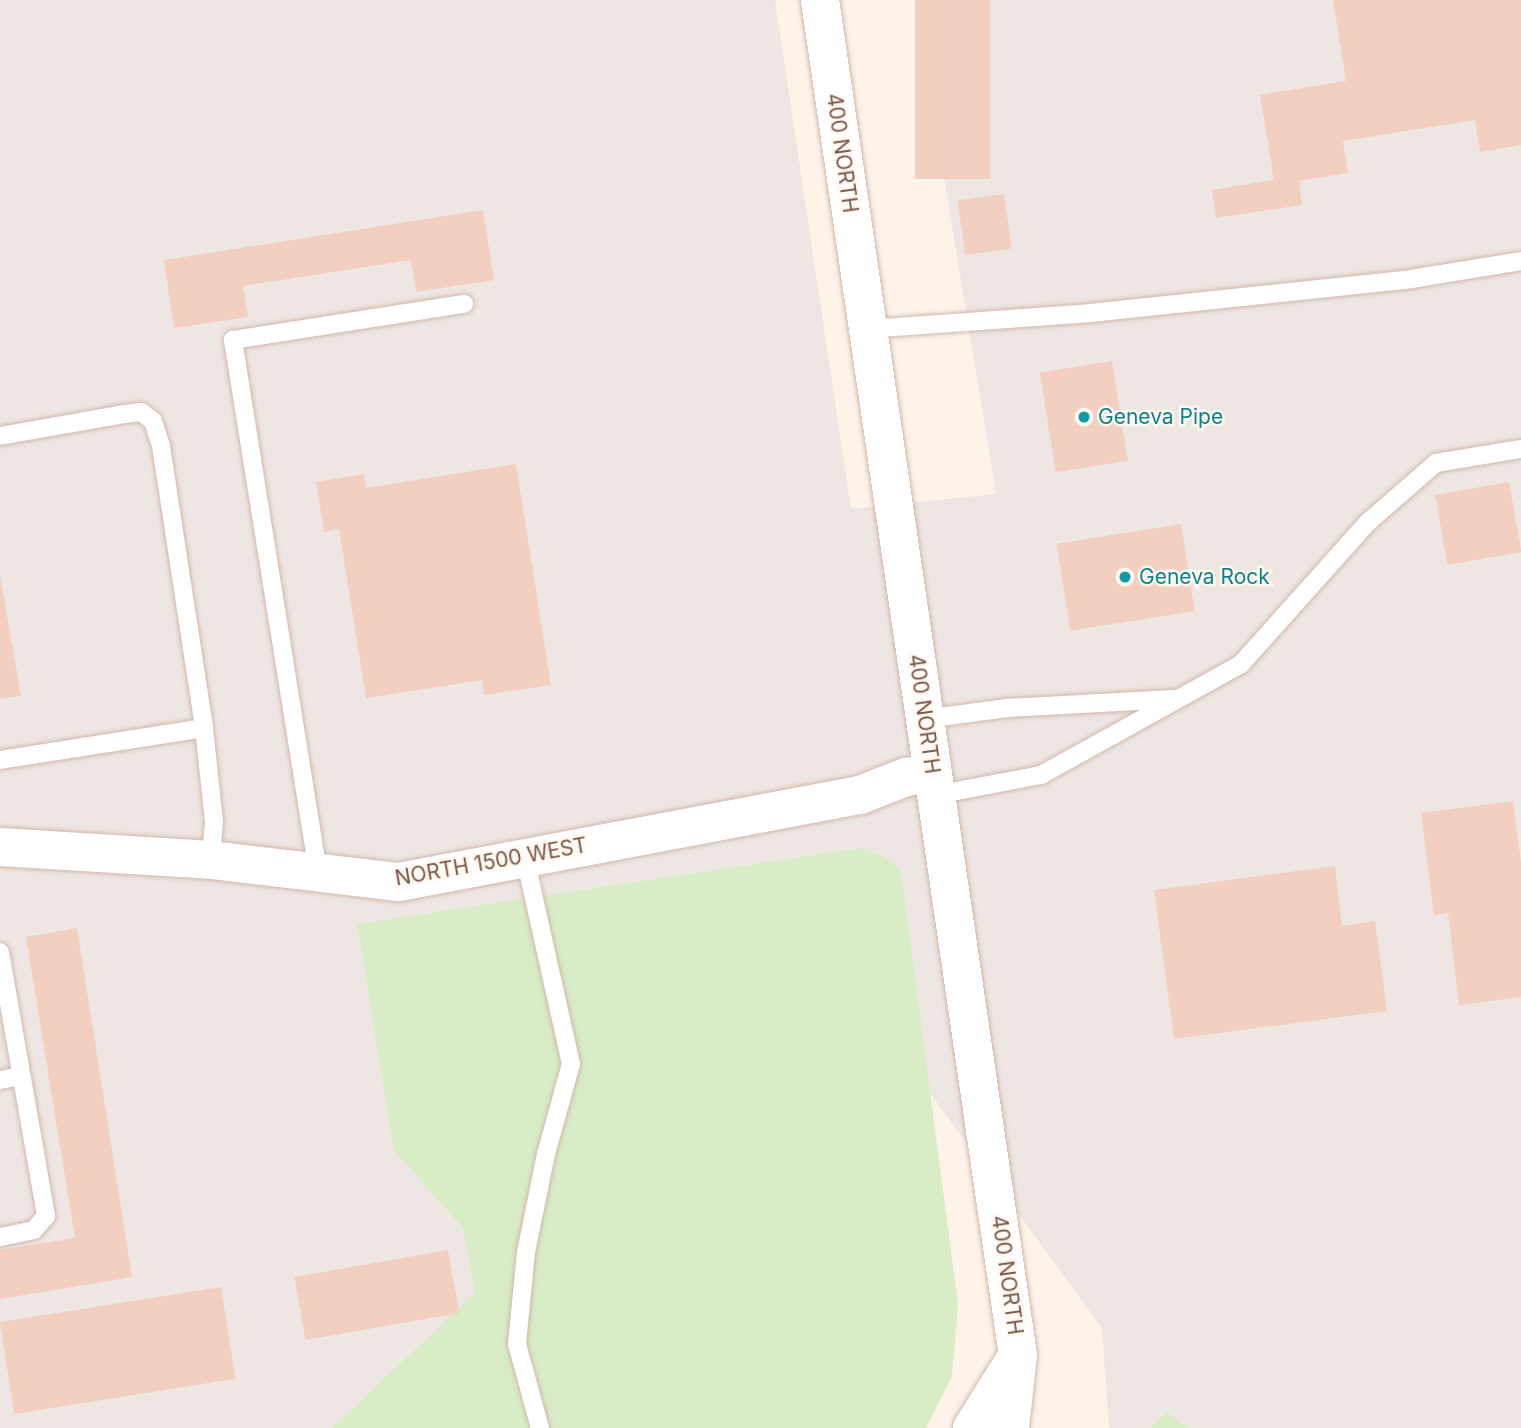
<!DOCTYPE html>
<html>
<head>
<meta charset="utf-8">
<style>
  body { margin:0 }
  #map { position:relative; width:1521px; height:1428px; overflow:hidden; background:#fdf3e8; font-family:Inter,sans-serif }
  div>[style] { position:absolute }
  .industrial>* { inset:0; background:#eee6e2 }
  .green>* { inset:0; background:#d8ecc6 }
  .building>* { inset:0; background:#f3cfbf; transform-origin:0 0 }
  .roads { filter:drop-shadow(0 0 2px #d0b9ad) drop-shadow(0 0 2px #d0b9ad) }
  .lane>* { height:18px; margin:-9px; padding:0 9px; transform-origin:9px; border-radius:9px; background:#fff }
  .secondary>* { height:38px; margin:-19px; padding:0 19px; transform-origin:19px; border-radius:19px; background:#fff }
  .dots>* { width:19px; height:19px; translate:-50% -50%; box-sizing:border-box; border:4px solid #fff8ef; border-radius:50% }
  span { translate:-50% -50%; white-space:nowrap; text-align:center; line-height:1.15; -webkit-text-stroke:5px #fff8ef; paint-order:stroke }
  .street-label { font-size:21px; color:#79574b }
  .culture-label { font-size:21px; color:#0d838f }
  .left { translate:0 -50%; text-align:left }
</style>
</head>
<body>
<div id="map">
  <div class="industrial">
    <div style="clip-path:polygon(0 0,775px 0,851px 509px,996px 494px,915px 0,1521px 0,1521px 1428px,1189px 1428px,1167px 1412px,1150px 1428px,1109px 1428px,1102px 1328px,864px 1003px,663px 1428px,0 1428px)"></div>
  </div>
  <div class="green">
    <div style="clip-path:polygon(861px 848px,892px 860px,901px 871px,958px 1304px,952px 1376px,926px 1428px,332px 1428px,475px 1293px,463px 1228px,394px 1150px,357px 924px)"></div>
    <div style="clip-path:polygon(1167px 1412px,1189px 1428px,1150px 1428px)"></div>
  </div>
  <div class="building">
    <div style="left:915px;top:0;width:75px;height:179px"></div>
    <div style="clip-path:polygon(1333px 0,1521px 0,1521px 145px,1480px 152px,1475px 120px,1343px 141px,1348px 173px,1299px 181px,1302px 205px,1216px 218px,1212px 190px,1274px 180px,1260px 95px,1346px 81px)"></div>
    <div style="left:1004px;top:194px;width:55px;height:47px;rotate:82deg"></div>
    <div style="clip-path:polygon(483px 210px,494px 280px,416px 292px,411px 260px,243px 286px,248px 317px,174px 328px,164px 260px)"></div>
    <div style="left:1112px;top:361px;width:101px;height:73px;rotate:81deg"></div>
    <div style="clip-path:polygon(516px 464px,551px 685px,484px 695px,482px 680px,366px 698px,339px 529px,324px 532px,316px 482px,364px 474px,366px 488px)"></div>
    <div style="left:1509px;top:482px;width:71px;height:75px;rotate:80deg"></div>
    <div style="left:1181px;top:524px;width:88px;height:126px;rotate:81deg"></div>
    <div style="clip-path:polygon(0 575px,21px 696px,0 699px)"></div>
    <div style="clip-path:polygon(1513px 801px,1521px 862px,1521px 997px,1459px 1005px,1448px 913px,1434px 915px,1421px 813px)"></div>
    <div style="clip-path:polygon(1335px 866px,1342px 926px,1375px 921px,1387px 1011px,1174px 1039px,1154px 890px)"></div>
    <div style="clip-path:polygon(77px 928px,132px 1277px,0 1299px,0 1250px,75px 1238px,26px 937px)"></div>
    <div style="left:448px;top:1250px;width:64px;height:156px;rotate:80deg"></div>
    <div style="left:221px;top:1287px;width:93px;height:224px;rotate:81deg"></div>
  </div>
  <div class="roads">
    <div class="lane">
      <div style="left:868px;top:329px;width:223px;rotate:-4.1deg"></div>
      <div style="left:1090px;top:313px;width:323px;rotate:-6deg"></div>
      <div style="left:1411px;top:279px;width:111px;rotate:-9.3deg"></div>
      <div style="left:0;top:436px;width:127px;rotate:-10deg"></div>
      <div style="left:125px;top:414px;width:16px;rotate:-7deg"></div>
      <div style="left:141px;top:412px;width:15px;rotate:37deg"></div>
      <div style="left:153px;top:421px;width:26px;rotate:72deg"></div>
      <div style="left:161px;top:446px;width:285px;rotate:81.3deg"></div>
      <div style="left:204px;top:728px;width:95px;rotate:83.9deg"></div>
      <div style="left:214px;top:822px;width:38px;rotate:95deg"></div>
      <div style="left:925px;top:719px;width:83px;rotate:-7.6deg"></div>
      <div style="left:1007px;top:708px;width:167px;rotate:-3.1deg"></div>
      <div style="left:0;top:760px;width:206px;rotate:-8.9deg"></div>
      <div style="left:936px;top:795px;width:107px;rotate:-10.8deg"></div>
      <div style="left:1041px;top:775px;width:229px;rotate:-29deg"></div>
      <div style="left:1241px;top:664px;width:189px;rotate:-48.2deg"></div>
      <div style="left:1367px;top:523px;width:91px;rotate:-41deg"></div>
      <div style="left:1436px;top:463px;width:86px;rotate:-9.4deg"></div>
      <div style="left:525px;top:858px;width:211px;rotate:77.4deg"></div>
      <div style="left:571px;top:1064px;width:93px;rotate:105.5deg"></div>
      <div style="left:546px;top:1154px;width:100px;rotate:101.5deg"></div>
      <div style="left:526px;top:1252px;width:92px;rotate:95.6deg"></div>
      <div style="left:517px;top:1344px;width:87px;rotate:74.7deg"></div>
      <div style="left:318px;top:872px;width:539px;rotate:-99.08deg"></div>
      <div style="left:233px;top:340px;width:234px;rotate:-8.9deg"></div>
      <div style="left:0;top:952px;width:268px;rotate:80.1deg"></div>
      <div style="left:46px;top:1216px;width:18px;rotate:131deg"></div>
      <div style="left:34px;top:1230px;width:35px;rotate:168deg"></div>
      <div style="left:0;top:1080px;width:21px;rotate:-11deg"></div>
    </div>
    <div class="secondary">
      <div style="left:820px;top:0;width:1369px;rotate:81.69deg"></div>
      <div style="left:1018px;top:1355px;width:73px;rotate:96.3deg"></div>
      <div style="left:0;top:847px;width:211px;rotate:3.5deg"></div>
      <div style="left:211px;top:860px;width:189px;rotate:6.7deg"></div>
      <div style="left:399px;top:882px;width:469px;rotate:-10.7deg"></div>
      <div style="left:860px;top:795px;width:49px;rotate:-21.4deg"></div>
      <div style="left:906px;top:777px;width:27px;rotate:-8deg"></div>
      <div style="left:972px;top:1428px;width:77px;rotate:-57.8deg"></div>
    </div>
  </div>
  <div class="dots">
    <div style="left:1084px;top:417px;background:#0f9aa8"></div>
    <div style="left:1125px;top:577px;background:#0f9aa8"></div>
  </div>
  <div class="street-label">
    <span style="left:842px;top:153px;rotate:82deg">400 NORTH</span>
    <span style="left:924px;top:714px;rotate:82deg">400 NORTH</span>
    <span style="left:491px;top:862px;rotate:-10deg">NORTH 1500 WEST</span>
    <span style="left:1007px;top:1275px;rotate:82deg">400 NORTH</span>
  </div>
  <div class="culture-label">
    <span class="left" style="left:1098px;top:417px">Geneva Pipe</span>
    <span class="left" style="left:1139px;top:577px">Geneva Rock</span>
  </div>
</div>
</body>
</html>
